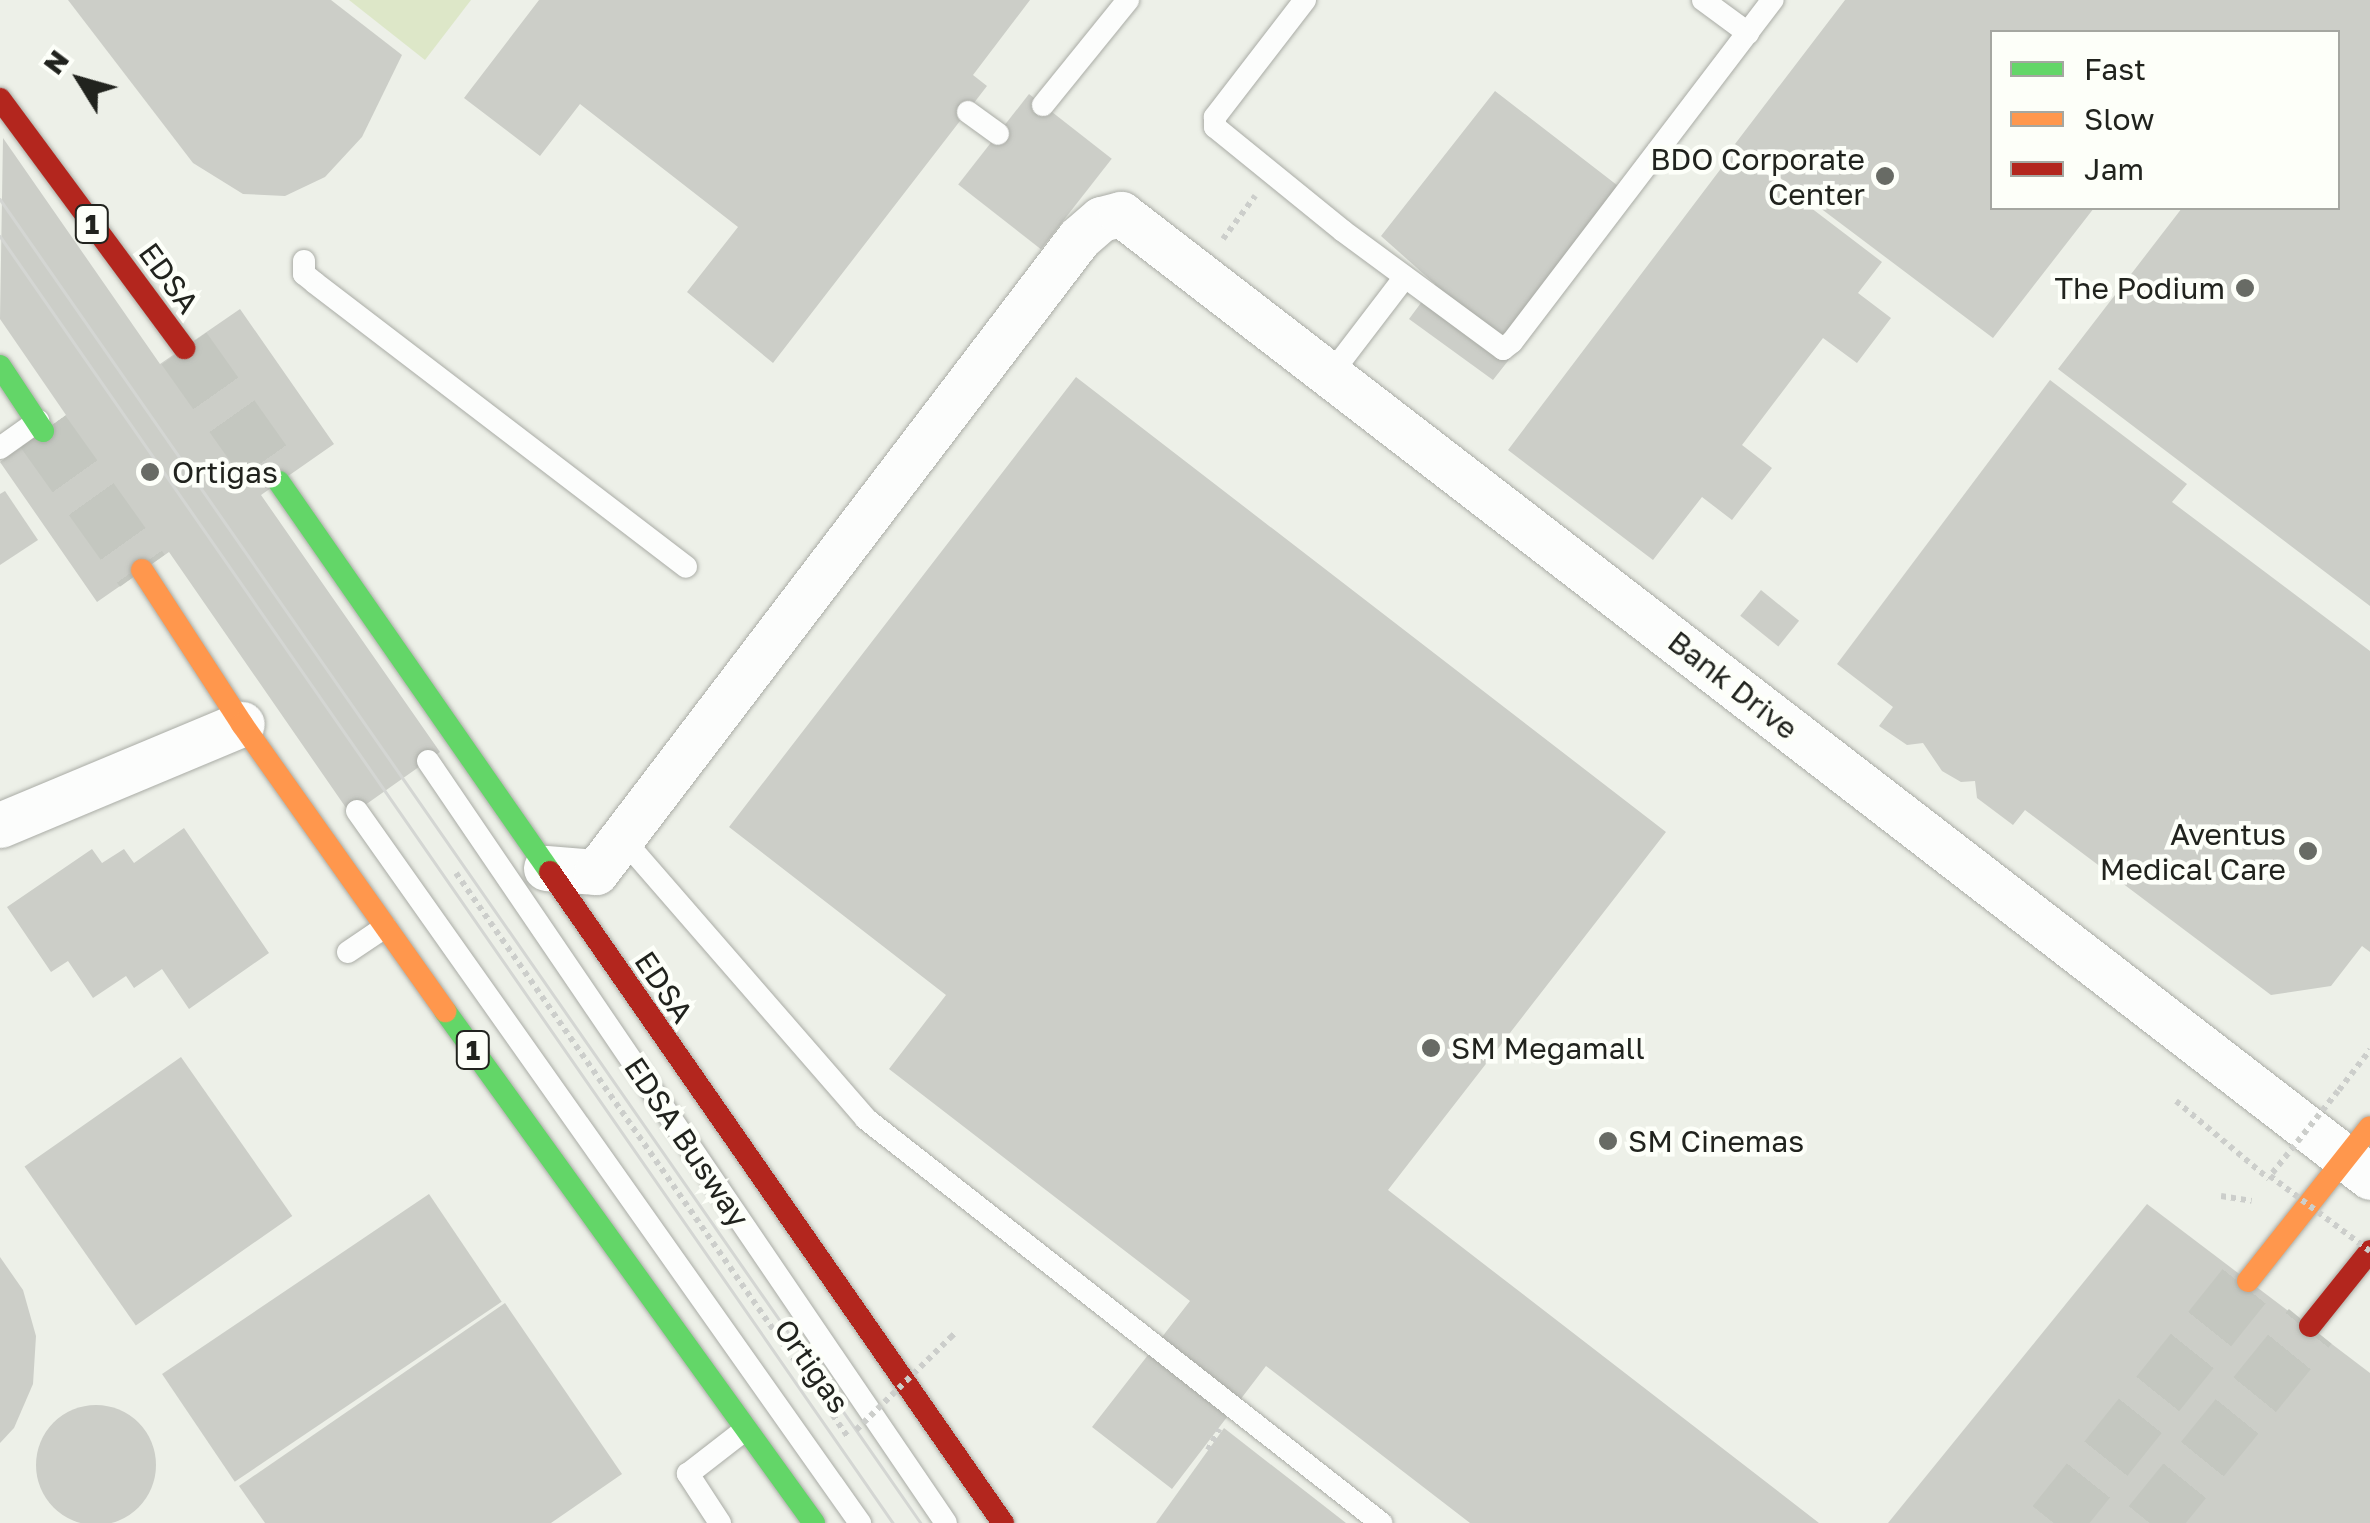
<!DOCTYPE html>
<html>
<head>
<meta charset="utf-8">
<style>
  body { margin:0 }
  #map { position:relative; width:2370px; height:1523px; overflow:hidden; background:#edf0e8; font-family:"Golos Text",sans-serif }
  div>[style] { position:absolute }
  .green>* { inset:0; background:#dde7c8 }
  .building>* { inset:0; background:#cccec8; transform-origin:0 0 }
  .round { border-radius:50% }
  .secondary-tunnel>* { height:55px; margin-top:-27.5px; transform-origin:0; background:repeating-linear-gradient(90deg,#c4c7c0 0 55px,transparent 0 83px) }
  .highway-tunnel>* { height:55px; margin-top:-27.5px; transform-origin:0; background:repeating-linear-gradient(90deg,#c4c7c0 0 55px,transparent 0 83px) }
  .path>* { height:6px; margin-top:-3px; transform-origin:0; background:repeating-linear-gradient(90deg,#cccecb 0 5px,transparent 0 10px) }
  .roads { filter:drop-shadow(0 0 2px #aaaca6) drop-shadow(0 0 2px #aaaca6) }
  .lane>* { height:22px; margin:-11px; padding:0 11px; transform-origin:11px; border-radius:11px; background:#fcfdfc }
  .street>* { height:45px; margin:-22.5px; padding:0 22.5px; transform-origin:22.5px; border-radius:22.5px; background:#fcfdfc }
  .fast>* { height:22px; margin:-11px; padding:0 11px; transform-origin:11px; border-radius:11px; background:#63d668 }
  .slow>* { height:22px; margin:-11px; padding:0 11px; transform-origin:11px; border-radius:11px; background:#ff974d }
  .jam>* { height:22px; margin:-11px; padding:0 11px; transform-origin:11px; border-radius:11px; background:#b3261e }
  .tram>* { height:2.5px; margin:-1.25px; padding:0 1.25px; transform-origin:1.25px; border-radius:1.25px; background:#d4d6d3 }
  .path-bridge>* { height:6px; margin-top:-3px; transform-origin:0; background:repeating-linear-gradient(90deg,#cccecb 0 5px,transparent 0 10px) }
  .dots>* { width:28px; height:28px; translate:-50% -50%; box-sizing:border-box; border:5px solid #fdfff9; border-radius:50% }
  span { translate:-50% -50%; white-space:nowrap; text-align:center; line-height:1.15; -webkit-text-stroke:9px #fdfff9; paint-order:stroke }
  .shield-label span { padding:2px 8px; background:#fdfff9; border:2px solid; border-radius:8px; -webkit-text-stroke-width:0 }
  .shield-label { font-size:28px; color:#21231e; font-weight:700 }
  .poi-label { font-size:30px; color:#21231e }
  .right { translate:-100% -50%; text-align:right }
  .left { translate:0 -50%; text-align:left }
  .street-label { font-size:30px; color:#21231e }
  .legend { position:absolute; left:1990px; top:30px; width:350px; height:180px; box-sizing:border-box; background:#fdfff9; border:2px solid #a5a7a1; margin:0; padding:12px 18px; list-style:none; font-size:30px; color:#21231e }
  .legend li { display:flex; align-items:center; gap:20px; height:50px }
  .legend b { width:50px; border:2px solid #a5a7a1 }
  .north { position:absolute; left:30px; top:30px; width:100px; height:100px; -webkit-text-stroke:8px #fdfff9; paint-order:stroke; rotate:307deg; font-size:28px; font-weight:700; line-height:40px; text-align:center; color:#21231e }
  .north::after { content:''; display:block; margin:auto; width:35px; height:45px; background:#21231e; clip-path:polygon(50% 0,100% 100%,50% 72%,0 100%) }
</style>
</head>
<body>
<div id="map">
  <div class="green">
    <div style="clip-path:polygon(349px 0,471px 0,425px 60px)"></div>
  </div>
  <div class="building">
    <div style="clip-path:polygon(68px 0,331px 0,402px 55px,362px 137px,325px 177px,285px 196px,243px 194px,193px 163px)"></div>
    <div style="clip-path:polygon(539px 0,1030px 0,973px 75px,987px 86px,773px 363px,687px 292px,738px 227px,580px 104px,540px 156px,464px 98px)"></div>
    <div style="clip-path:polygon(1845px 0,2370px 0,2370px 606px,2058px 369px,2182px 208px,2338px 208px,2338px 32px,1992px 32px,1992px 208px,2094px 208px,1993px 338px,1735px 144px)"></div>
    <div style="clip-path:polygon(1495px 91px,1635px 199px,1493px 380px,1409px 319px,1435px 284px,1381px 236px)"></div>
    <div style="left:1029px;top:94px;width:105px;height:115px;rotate:38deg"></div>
    <div style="clip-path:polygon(3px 138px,160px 364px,240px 309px,334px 444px,261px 495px,440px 752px,351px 815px,169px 552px,97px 602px,0 462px,66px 415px,0 319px)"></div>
    <div style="clip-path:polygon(1735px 150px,1882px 262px,1858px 293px,1891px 318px,1857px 363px,1823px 338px,1742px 445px,1772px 468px,1732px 520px,1702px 497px,1653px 560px,1508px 450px)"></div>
    <div style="clip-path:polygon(1076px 377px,1666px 832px,1388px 1190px,1819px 1523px,1470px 1523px,1266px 1366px,1172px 1489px,1092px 1427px,1190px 1301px,889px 1069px,946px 995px,729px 827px)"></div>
    <div style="clip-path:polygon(2050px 380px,2187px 484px,2172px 502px,2370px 651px,2370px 952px,2362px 946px,2331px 986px,2271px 995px,2025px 810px,2013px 825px,1977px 798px,1975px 781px,1961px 782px,1942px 771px,1923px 743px,1907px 745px,1879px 726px,1893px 707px,1837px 664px)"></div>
    <div style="clip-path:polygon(5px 491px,38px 540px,0 565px,0 494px)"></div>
    <div style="left:1761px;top:590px;width:49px;height:33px;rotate:39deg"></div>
    <div style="clip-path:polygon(184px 828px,269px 953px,189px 1009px,162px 969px,134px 988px,126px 976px,93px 998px,68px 961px,51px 972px,7px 907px,92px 849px,102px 863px,124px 849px,134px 863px)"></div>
    <div style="left:181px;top:1057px;width:194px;height:191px;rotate:55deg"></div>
    <div style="left:429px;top:1194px;width:130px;height:322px;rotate:56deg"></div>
    <div style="clip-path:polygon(2147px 1204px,2370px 1373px,2370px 1523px,1888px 1523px)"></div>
    <div style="clip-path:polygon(0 1257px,23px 1290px,36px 1336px,33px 1384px,14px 1428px,0 1443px)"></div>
    <div style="clip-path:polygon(505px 1303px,622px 1474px,551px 1523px,265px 1523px,239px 1486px)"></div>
    <div class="round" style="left:36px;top:1405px;width:120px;height:120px"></div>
    <div style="clip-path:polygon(1224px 1428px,1346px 1523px,1156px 1523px)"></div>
  </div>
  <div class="secondary-tunnel">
    <div style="left:2054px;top:1523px;width:310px;rotate:-51.3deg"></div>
    <div style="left:2150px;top:1523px;width:254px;rotate:-50.9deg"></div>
  </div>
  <div class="highway-tunnel">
    <div style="left:184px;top:348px;width:164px;rotate:54.7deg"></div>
    <div style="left:43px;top:431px;width:171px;rotate:54.5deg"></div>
  </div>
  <div class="path">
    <div style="left:1223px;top:239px;width:54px;rotate:-53.3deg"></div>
    <div style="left:456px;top:873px;width:687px;rotate:55.2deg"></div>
    <div style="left:2339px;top:1090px;width:51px;rotate:-52.2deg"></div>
    <div style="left:2176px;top:1101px;width:121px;rotate:40deg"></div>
    <div style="left:2221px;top:1196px;width:31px;rotate:9deg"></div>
    <div style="left:950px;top:1338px;width:6px;rotate:-45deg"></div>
    <div style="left:1208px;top:1450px;width:24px;rotate:-62deg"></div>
  </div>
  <div class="roads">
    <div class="lane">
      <div style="left:1305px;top:0;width:148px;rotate:127.6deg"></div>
      <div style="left:1215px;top:117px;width:10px;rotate:90deg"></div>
      <div style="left:1215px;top:127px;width:165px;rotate:39.1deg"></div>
      <div style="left:1343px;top:231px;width:199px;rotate:36.4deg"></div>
      <div style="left:1503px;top:349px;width:11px;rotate:-38deg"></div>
      <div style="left:1512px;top:342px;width:430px;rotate:-52.7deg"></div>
      <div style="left:1703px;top:0;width:56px;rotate:36.3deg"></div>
      <div style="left:1043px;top:105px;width:135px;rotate:-51deg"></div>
      <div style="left:968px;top:112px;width:37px;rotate:36deg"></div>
      <div style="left:304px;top:261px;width:13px;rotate:90deg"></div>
      <div style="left:304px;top:274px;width:14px;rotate:39deg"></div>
      <div style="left:315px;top:283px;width:467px;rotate:37.4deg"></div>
      <div style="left:1330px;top:375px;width:123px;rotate:-52.6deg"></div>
      <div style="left:0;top:448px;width:47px;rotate:-35.4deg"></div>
      <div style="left:428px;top:761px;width:921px;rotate:55.79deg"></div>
      <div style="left:357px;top:811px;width:872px;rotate:54.76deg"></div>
      <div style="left:622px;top:838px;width:372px;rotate:49deg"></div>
      <div style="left:866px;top:1119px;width:655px;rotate:38.11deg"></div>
      <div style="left:348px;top:952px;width:45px;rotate:-34deg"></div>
      <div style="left:720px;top:1523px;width:59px;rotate:-123.1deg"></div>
      <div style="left:688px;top:1474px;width:73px;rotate:-37.8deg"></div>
    </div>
    <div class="street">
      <div style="left:0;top:825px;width:262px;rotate:-22.7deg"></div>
      <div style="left:546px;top:868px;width:50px;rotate:4.6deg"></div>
      <div style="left:596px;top:872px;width:797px;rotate:-52.7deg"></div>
      <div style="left:1079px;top:238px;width:29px;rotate:-41deg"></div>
      <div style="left:1101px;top:219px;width:21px;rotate:-14deg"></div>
      <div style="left:1121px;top:214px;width:1577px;rotate:37.63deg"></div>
    </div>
    <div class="fast">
      <div style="left:0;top:366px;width:78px;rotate:56.5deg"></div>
      <div style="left:279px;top:482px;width:475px;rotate:55.2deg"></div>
      <div style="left:445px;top:1011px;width:631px;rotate:54.22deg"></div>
    </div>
    <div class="slow">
      <div style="left:142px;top:570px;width:184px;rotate:57deg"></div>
      <div style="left:242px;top:724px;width:352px;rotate:54.7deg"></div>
      <div style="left:2248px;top:1281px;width:196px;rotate:-51.6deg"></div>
    </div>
    <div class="jam">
      <div style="left:0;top:99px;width:310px;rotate:53.5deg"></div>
      <div style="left:550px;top:872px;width:793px;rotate:55.17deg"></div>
      <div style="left:2310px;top:1326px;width:96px;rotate:-51.3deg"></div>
    </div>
  </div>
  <div class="tram">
    <div style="left:0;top:199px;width:1613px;rotate:55.18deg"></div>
    <div style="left:0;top:236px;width:1566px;rotate:55.24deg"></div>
  </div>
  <div class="path-bridge">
    <div style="left:2338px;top:1091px;width:109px;rotate:128.7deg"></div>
    <div style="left:2270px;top:1176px;width:125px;rotate:36.9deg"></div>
    <div style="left:856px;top:1430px;width:132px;rotate:-44.4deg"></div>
  </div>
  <div class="dots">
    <div style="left:1885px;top:176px;background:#686b65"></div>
    <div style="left:2245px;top:288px;background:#686b65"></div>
    <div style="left:150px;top:472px;background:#686b65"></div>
    <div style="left:2308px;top:851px;background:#686b65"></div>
    <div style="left:1431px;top:1048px;background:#686b65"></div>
    <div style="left:1608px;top:1141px;background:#686b65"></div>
  </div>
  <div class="shield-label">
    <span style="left:92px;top:224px">1</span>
    <span style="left:473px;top:1050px">1</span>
  </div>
  <div class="poi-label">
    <span class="right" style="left:1865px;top:176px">BDO Corporate<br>Center</span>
    <span class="right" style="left:2225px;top:288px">The Podium</span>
    <span class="left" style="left:172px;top:472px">Ortigas</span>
    <span class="right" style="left:2286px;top:851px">Aventus<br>Medical Care</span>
    <span class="left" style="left:1451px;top:1048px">SM Megamall</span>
    <span class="left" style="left:1628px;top:1141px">SM Cinemas</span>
  </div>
  <div class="street-label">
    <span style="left:169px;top:278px;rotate:54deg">EDSA</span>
    <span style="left:1733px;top:685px;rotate:38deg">Bank Drive</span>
    <span style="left:664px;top:987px;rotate:56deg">EDSA</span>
    <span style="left:687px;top:1142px;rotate:56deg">EDSA Busway</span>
    <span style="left:812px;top:1366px;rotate:55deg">Ortigas</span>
  </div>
  <ul class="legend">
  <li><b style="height:12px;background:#63d668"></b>Fast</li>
  <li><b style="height:12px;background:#ff974d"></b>Slow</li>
  <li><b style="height:12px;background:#b3261e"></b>Jam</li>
  </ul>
  <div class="north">N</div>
</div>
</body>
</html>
